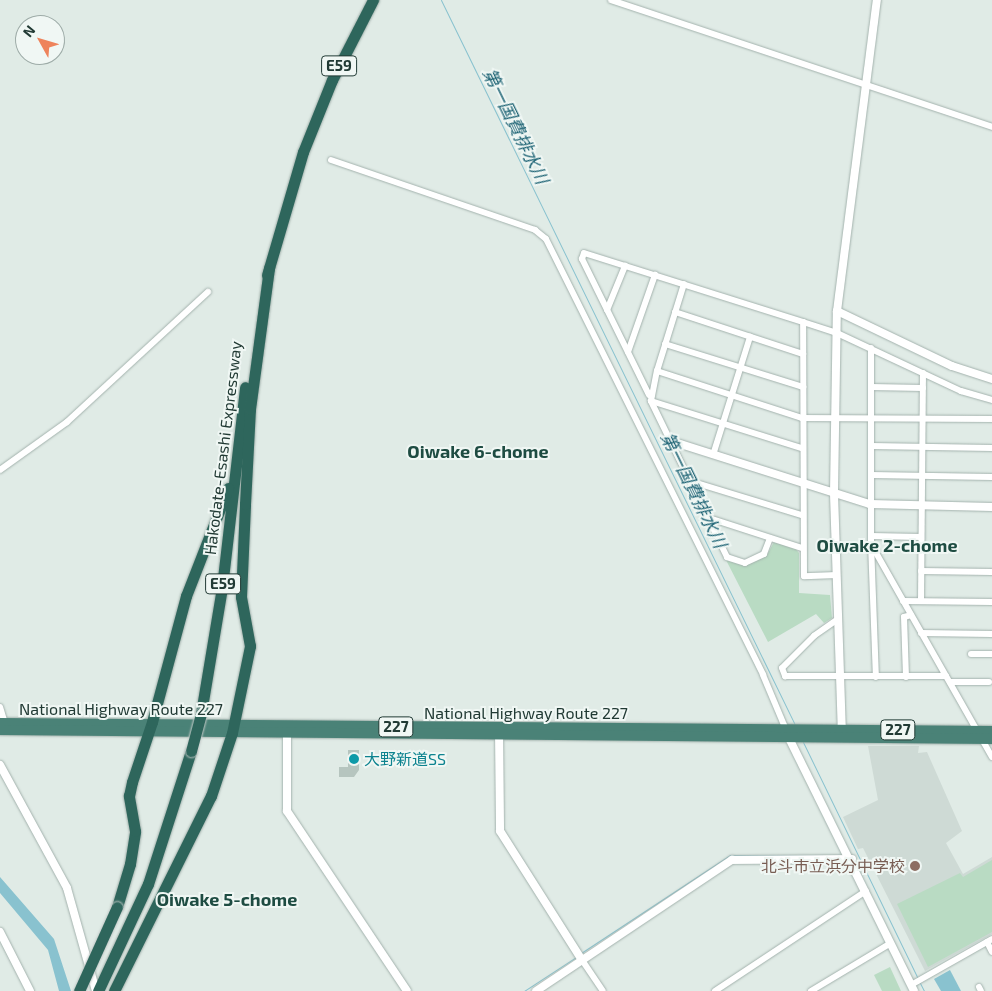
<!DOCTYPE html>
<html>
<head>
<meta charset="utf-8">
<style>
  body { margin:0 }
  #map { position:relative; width:992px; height:991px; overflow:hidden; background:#e0ebe6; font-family:"Exo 2","Noto Sans JP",sans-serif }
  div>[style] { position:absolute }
  .built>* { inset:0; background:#cedad5 }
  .green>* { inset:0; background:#b9dbc3 }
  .water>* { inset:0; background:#89c2cf }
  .stream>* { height:1px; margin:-0.5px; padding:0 0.5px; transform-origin:0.5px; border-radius:0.5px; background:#89c2cf }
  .building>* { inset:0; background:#b6c5bf }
  .roads { filter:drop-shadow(0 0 1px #a3b2ad) drop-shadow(0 0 1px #a3b2ad) }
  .minor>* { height:6px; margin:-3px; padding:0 3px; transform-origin:3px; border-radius:3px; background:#fff }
  .tertiary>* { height:8px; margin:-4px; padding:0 4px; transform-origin:4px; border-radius:4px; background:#fff }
  .trunk>* { height:10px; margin:-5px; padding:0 5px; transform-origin:5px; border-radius:5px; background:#4a8277 }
  .motorway>* { height:11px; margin:-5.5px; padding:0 5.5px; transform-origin:5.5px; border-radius:5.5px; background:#2e665c }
  .bridges { filter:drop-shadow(0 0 1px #c1c8c6) drop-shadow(0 0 1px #c1c8c6) }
  .motorway-bridge>* { height:11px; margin:-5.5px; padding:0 5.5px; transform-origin:5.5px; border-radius:5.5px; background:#2e665c }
  .dots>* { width:14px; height:14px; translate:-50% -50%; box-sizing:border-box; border:2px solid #f0f7f4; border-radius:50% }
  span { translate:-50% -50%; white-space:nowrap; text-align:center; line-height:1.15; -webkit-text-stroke:4px #f0f7f4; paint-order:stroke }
  .shield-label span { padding:1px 4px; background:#f0f7f4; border:1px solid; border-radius:4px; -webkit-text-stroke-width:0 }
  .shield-label { font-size:15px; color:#213a34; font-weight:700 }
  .street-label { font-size:16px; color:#213a34 }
  .culture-label { font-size:16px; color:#0d838f }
  .left { translate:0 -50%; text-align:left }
  .education-label { font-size:16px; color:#785e54 }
  .right { translate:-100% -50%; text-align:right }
  .water-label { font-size:18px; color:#1d6374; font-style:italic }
  .neighbourhood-label { font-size:18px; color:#1e4c42; font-weight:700 }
  .north { position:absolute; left:15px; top:15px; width:50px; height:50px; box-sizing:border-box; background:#f0f7f4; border:1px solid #9daba7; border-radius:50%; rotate:309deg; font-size:14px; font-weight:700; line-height:20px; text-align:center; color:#213a34 }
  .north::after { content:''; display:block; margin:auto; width:18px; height:22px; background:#ee835b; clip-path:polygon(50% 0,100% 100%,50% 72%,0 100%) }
</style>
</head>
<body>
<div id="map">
  <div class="built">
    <div style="clip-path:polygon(868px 746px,919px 746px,918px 753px,927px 752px,962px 831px,946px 843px,963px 874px,992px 857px,992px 934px,925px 971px,863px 848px,858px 849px,843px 817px,878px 800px)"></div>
  </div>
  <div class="green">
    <div style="clip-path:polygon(774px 542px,795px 548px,799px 553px,799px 593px,830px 595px,832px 618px,824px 623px,816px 614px,768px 642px,726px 560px,745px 566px,767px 555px)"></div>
    <div style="clip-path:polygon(992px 860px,992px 932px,928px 967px,897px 904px,960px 873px,963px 877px)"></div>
    <div style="clip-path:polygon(890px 967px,901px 991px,882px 991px,874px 975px)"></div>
  </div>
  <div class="water">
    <div style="clip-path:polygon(0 877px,54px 939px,71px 991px,59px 991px,48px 950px,0 893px)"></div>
    <div style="clip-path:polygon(950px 970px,961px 991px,941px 991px,934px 979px)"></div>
  </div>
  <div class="stream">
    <div style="left:441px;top:0;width:807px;rotate:63.97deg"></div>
    <div style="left:803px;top:742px;width:263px;rotate:64.1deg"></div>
    <div style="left:581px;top:953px;width:178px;rotate:-33.3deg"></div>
    <div style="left:730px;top:855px;width:92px"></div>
    <div style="left:920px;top:983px;width:9px;rotate:63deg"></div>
    <div style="left:524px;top:991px;width:62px;rotate:-33.2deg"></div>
  </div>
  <div class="building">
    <div style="clip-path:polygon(348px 750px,359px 750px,359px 770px,354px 777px,339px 777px,339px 767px,348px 767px)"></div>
  </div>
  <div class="roads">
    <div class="minor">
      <div style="left:611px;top:0;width:402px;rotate:18.4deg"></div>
      <div style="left:331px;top:160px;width:216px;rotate:18.9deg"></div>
      <div style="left:535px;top:230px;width:14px;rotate:39deg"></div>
      <div style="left:546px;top:239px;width:487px;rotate:63.5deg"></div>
      <div style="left:763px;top:675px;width:62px;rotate:67.2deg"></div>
      <div style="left:607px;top:310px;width:48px;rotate:-67.8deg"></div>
      <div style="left:675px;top:312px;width:135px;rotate:18.2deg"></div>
      <div style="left:665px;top:344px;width:145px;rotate:17.3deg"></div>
      <div style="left:871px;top:348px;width:195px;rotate:90deg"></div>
      <div style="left:871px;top:543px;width:134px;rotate:87.9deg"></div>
      <div style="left:628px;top:352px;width:82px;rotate:-70.7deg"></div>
      <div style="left:657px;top:371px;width:91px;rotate:-72.8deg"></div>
      <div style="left:871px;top:387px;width:52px;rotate:1.1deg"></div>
      <div style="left:649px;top:395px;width:152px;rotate:-116.2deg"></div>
      <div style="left:582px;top:259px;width:6px;rotate:-72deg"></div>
      <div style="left:584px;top:253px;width:230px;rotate:17.5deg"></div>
      <div style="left:651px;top:401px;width:157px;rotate:17.4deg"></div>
      <div style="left:871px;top:446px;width:121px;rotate:0.9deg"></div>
      <div style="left:713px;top:455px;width:124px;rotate:-72.6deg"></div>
      <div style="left:0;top:470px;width:82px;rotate:-35.6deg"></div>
      <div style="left:67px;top:422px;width:192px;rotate:-42.7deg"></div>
      <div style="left:871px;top:475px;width:121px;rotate:0.9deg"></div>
      <div style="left:690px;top:481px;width:116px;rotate:17deg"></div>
      <div style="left:709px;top:518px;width:98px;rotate:17.9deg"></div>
      <div style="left:871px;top:536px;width:50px;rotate:1.1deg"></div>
      <div style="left:770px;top:538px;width:17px;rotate:111deg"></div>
      <div style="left:764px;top:554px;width:21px;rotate:155deg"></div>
      <div style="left:745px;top:563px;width:19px;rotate:-162deg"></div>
      <div style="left:727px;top:557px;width:174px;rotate:-116deg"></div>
      <div style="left:651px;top:401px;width:31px;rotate:-79deg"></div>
      <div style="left:657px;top:371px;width:152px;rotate:18deg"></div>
      <div style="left:802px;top:418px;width:190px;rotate:0.3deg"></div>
      <div style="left:871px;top:544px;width:245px;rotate:60.4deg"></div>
      <div style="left:921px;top:571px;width:71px;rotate:0.8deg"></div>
      <div style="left:837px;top:575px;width:33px;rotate:178deg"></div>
      <div style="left:804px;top:576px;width:254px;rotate:-90.2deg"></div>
      <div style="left:803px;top:322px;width:36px;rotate:18deg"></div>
      <div style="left:837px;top:333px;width:137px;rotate:25.1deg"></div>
      <div style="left:961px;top:391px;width:32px;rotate:16deg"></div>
      <div style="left:903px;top:601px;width:89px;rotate:0.6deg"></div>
      <div style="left:921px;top:601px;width:228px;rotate:-89.5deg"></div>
      <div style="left:838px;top:619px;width:29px;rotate:145deg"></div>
      <div style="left:814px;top:636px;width:45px;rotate:135deg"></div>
      <div style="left:782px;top:668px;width:9px;rotate:69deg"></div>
      <div style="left:785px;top:676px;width:161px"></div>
      <div style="left:921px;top:633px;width:71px;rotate:0.8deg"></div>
      <div style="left:971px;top:654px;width:21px"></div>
      <div style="left:906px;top:677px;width:60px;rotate:-91.9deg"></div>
      <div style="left:904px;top:617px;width:7px;rotate:-16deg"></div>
      <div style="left:950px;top:682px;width:39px"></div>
      <div style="left:0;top:707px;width:17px;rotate:73deg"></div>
      <div style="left:987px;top:942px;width:11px;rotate:63deg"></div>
      <div style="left:582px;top:960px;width:37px;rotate:56deg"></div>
      <div style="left:911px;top:985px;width:93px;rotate:-29.6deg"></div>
      <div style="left:979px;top:987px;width:4px;rotate:63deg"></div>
      <div style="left:715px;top:991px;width:181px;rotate:-33.5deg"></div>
      <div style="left:811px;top:991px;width:93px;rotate:-31deg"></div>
    </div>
    <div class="tertiary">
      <div style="left:837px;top:311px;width:127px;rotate:25.6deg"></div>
      <div style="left:952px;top:366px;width:42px;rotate:18deg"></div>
      <div style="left:671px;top:441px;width:209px;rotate:17.6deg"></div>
      <div style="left:870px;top:504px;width:122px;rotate:1.4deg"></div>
      <div style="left:287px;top:727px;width:84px;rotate:90deg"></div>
      <div style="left:287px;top:811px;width:216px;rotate:56.3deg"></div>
      <div style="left:499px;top:730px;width:101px;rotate:89.4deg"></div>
      <div style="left:500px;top:831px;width:153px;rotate:57.6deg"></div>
      <div style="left:842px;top:735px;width:242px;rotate:-91.9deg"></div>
      <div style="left:834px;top:493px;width:182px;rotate:-89.1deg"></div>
      <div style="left:837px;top:311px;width:314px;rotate:-82.7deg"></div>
      <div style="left:789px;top:738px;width:282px;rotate:63.7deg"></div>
      <div style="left:0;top:765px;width:140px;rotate:61.4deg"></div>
      <div style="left:67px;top:888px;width:107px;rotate:74.3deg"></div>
      <div style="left:0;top:932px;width:66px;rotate:63deg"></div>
      <div style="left:536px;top:991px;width:236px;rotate:-33.8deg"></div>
      <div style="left:732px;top:860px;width:120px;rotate:-0.5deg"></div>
    </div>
    <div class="trunk">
      <div style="left:0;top:723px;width:992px;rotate:0.46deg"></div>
      <div style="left:0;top:730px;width:992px;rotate:0.52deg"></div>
    </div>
    <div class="motorway">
      <div style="left:267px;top:275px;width:128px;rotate:-73.7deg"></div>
      <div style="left:303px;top:152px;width:78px;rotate:-68.1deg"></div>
      <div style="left:332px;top:80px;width:90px;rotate:-62.9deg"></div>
      <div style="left:201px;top:713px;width:128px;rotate:-80.5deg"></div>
      <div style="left:222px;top:587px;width:201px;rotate:-83.4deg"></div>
      <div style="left:117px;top:907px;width:45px;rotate:-73.2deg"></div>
      <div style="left:130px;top:864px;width:33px;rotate:-81deg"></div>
      <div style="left:135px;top:831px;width:36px;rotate:-100deg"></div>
      <div style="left:129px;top:796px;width:14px;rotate:-78deg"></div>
      <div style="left:132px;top:782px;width:63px;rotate:-71.6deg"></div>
      <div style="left:152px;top:722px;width:131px;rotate:-74.9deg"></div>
      <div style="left:186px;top:596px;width:116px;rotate:-68.7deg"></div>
      <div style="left:98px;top:991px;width:118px;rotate:-65deg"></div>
      <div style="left:148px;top:884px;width:140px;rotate:-72.1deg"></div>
      <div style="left:114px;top:991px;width:218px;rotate:-63.6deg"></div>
      <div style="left:211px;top:796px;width:66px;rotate:-71.6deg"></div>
      <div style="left:232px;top:733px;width:89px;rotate:-78.3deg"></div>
      <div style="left:250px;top:646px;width:50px;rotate:-100.4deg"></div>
      <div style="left:241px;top:597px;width:93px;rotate:-87.5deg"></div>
      <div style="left:245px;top:504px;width:95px;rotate:-87deg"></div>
      <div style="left:250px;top:409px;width:142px;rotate:-82.3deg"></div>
    </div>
  </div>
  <div class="bridges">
    <div class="motorway-bridge">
      <div style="left:191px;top:751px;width:39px;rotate:-75deg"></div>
      <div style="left:79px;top:991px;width:92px;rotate:-65.7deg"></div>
    </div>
  </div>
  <div class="dots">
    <div style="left:354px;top:759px;background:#0f9aa8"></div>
    <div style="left:915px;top:866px;background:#8d6e63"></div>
  </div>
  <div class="shield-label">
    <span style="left:339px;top:66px">E59</span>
    <span style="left:223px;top:584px">E59</span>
    <span style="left:396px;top:727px">227</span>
    <span style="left:898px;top:730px">227</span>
  </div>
  <div class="street-label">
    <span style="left:223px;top:448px;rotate:-83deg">Hakodate-Esashi Expressway</span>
    <span style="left:121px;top:709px">National Highway Route 227</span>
    <span style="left:526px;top:713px">National Highway Route 227</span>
  </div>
  <div class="culture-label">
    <span class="left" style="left:364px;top:759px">大野新道SS</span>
  </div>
  <div class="education-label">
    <span class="right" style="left:905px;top:866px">北斗市立浜分中学校</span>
  </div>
  <div class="water-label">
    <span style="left:516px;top:126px;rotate:64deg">第一国費排水川</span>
    <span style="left:694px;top:490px;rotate:64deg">第一国費排水川</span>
  </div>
  <div class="neighbourhood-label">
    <span style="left:478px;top:451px">Oiwake 6-chome</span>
    <span style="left:887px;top:545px">Oiwake 2-chome</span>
    <span style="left:227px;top:899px">Oiwake 5-chome</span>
  </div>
  <div class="north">N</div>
</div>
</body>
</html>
